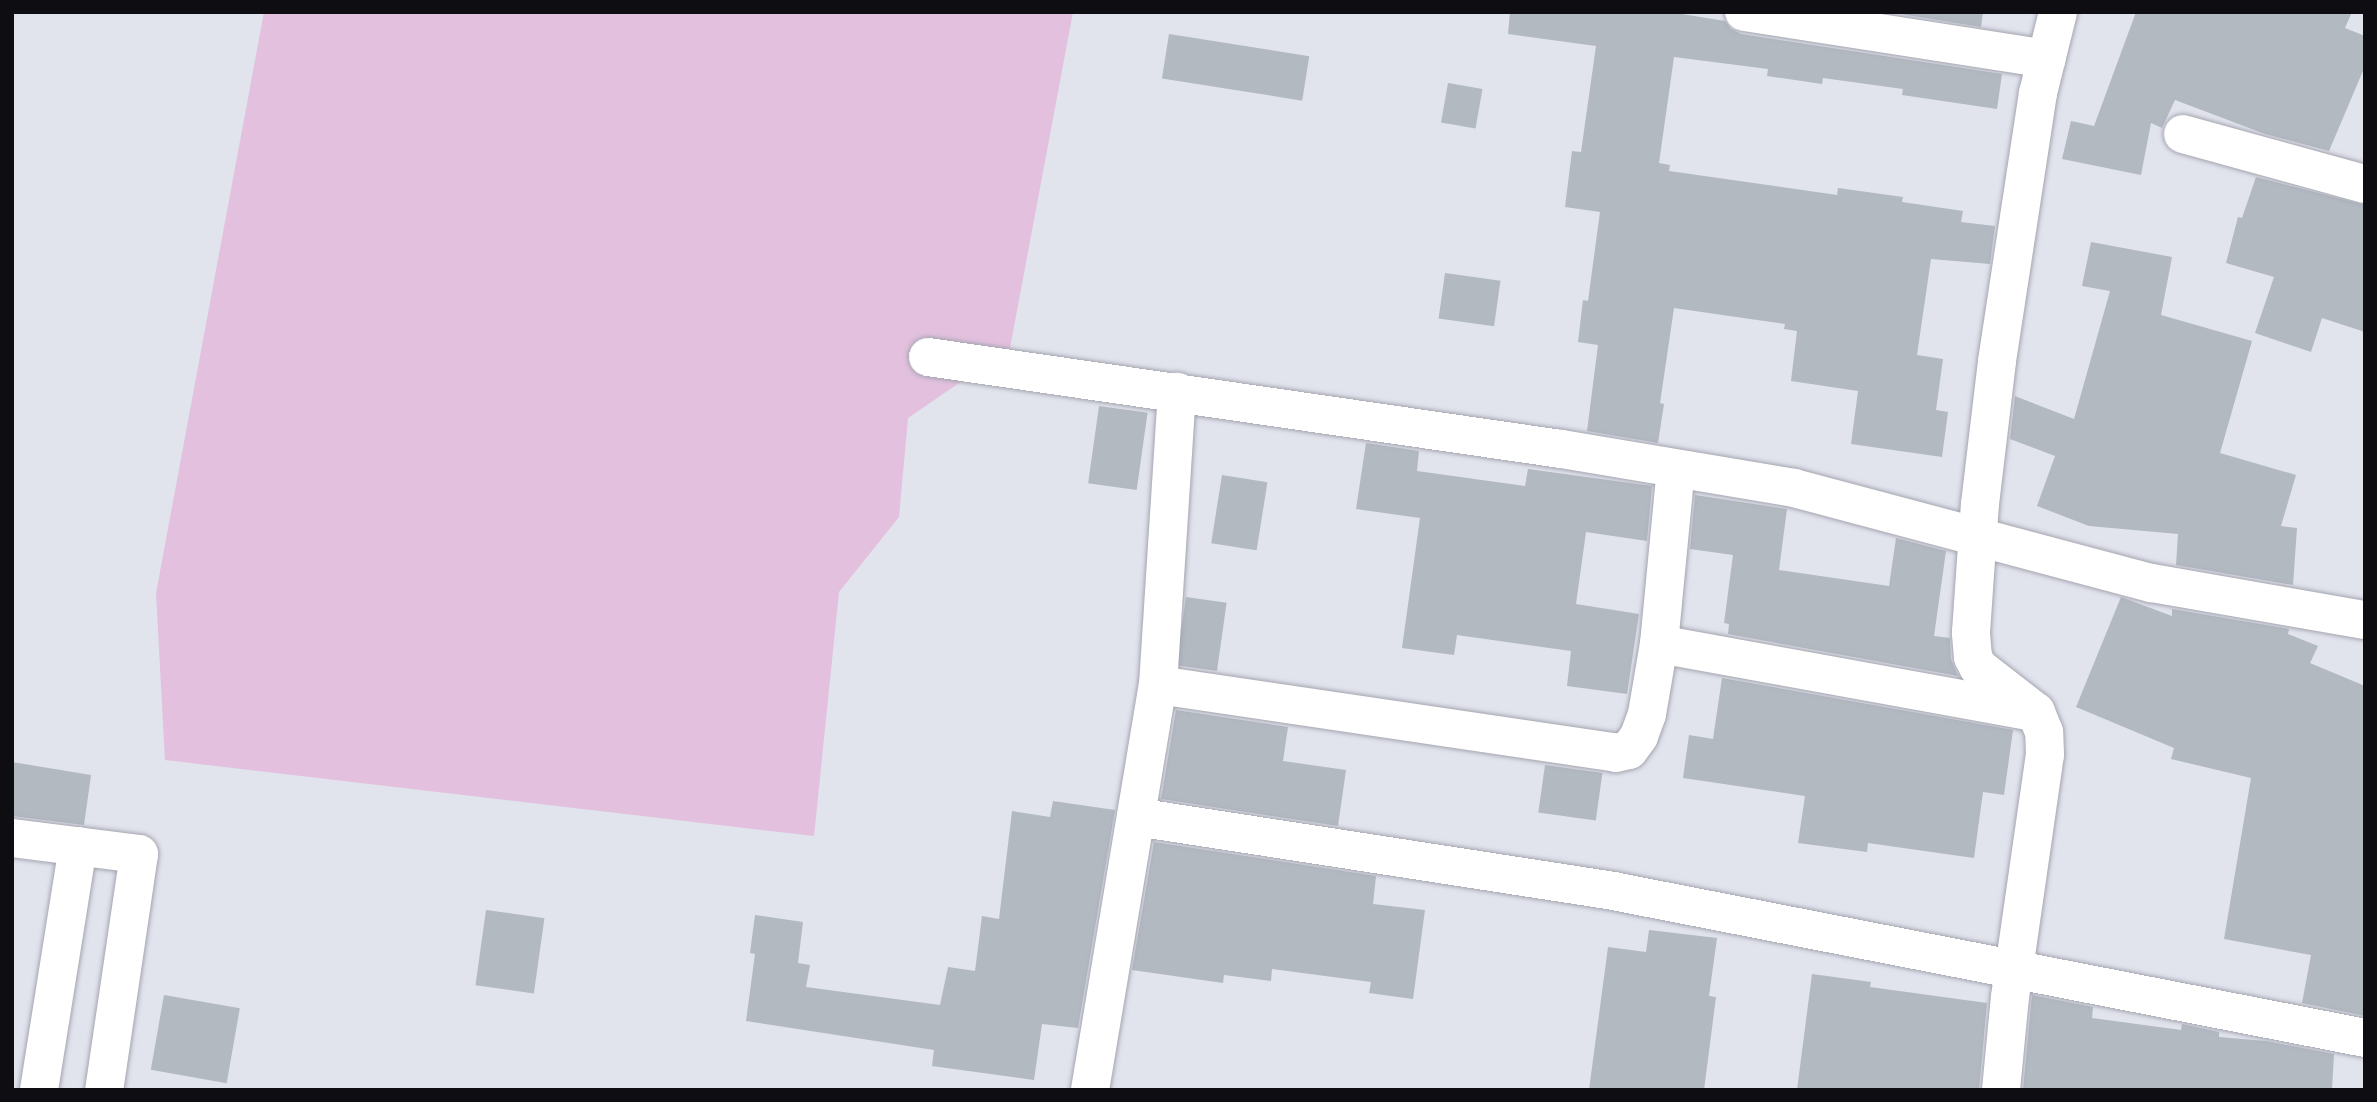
<!DOCTYPE html>
<html>
<head>
<meta charset="utf-8">
<style>
  body { margin:0 }
  #map { position:relative; width:2377px; height:1102px; overflow:hidden; background:#e1e3ed; font-family:"Varela Round",sans-serif }
  div>[style] { position:absolute }
  .green>* { inset:0; background:#e2c0de }
  .building>* { inset:0; background:#b2b9c1; transform-origin:0 0 }
  .roads { filter:drop-shadow(0 0 2px #a4a5af) drop-shadow(0 0 2px #a4a5af) }
  .minor>* { height:38px; margin:-19px; padding:0 19px; transform-origin:19px; border-radius:19px; background:#fff }
  span { translate:-50% -50%; white-space:nowrap; text-align:center; line-height:1.15; -webkit-text-stroke:7px #e1e3ed; paint-order:stroke }
  .frame { position:absolute; inset:0; border:14px solid #0e0e12; pointer-events:none }
</style>
</head>
<body>
<div id="map">
  <div class="green">
    <div style="clip-path:polygon(264px 12px,1073px 12px,1010px 348px,908px 418px,899px 517px,839px 592px,814px 836px,165px 760px,156px 593px)"></div>
  </div>
  <div class="building">
    <div style="clip-path:polygon(1510px 12px,1670px 12px,1725px 21px,1731px 29px,1741px 34px,2002px 74px,1997px 109px,1902px 95px,1903px 89px,1823px 78px,1822px 84px,1767px 76px,1768px 69px,1674px 57px,1659px 163px,1670px 165px,1669px 171px,1837px 195px,1838px 188px,1903px 197px,1902px 202px,1963px 211px,1961px 222px,1995px 226px,1990px 264px,1931px 259px,1917px 355px,1943px 359px,1936px 410px,1948px 412px,1942px 457px,1851px 444px,1858px 391px,1791px 381px,1797px 331px,1784px 329px,1785px 324px,1674px 308px,1660px 403px,1664px 404px,1658px 443px,1587px 431px,1598px 345px,1578px 342px,1583px 300px,1588px 301px,1600px 212px,1565px 207px,1572px 151px,1581px 152px,1596px 46px,1508px 34px)"></div>
    <div style="clip-path:polygon(1888px 12px,1983px 12px,1981px 27px)"></div>
    <div style="clip-path:polygon(2136px 12px,2352px 12px,2345px 28px,2365px 36px,2365px 66px,2329px 151px,2265px 134px,2175px 100px,2162px 128px,2151px 123px,2141px 175px,2062px 159px,2071px 121px,2094px 126px)"></div>
    <div style="left:1169px;top:34px;width:142px;height:45px;rotate:9deg"></div>
    <div style="left:1448px;top:83px;width:35px;height:40px;rotate:10deg"></div>
    <div style="clip-path:polygon(2256px 177px,2365px 205px,2365px 332px,2322px 318px,2311px 352px,2255px 333px,2274px 277px,2226px 263px,2238px 217px,2242px 218px)"></div>
    <div style="clip-path:polygon(2091px 242px,2172px 257px,2161px 315px,2252px 341px,2220px 453px,2296px 475px,2281px 526px,2297px 528px,2293px 585px,2176px 565px,2178px 534px,2089px 526px,2037px 506px,2055px 456px,2010px 439px,2015px 396px,2074px 419px,2110px 291px,2082px 286px)"></div>
    <div style="left:1445px;top:273px;width:56px;height:46px;rotate:8deg"></div>
    <div style="left:1099px;top:406px;width:49px;height:78px;rotate:8deg"></div>
    <div style="clip-path:polygon(1366px 443px,1419px 451px,1417px 471px,1525px 486px,1528px 469px,1652px 486px,1647px 541px,1586px 532px,1576px 604px,1639px 614px,1627px 694px,1567px 686px,1571px 651px,1457px 635px,1454px 655px,1402px 648px,1420px 518px,1356px 509px)"></div>
    <div style="left:1222px;top:475px;width:46px;height:69px;rotate:9deg"></div>
    <div style="clip-path:polygon(1695px 495px,1787px 509px,1779px 570px,1889px 586px,1896px 538px,1946px 551px,1934px 636px,1950px 638px,1951px 659px,1958px 676px,1728px 634px,1729px 624px,1724px 623px,1733px 555px,1690px 549px)"></div>
    <div style="left:1186px;top:597px;width:41px;height:69px;rotate:8deg"></div>
    <div style="clip-path:polygon(2121px 597px,2172px 616px,2172px 609px,2289px 629px,2288px 634px,2318px 646px,2310px 663px,2365px 686px,2365px 1016px,2302px 1003px,2311px 955px,2224px 939px,2251px 778px,2171px 759px,2174px 748px,2076px 707px)"></div>
    <div style="clip-path:polygon(1722px 678px,2013px 730px,2004px 795px,1983px 792px,1974px 858px,1868px 843px,1867px 852px,1798px 843px,1805px 796px,1683px 778px,1689px 735px,1713px 739px)"></div>
    <div style="clip-path:polygon(1176px 710px,1288px 727px,1283px 761px,1346px 770px,1338px 826px,1161px 799px)"></div>
    <div style="clip-path:polygon(12px 762px,91px 775px,84px 825px,12px 816px)"></div>
    <div style="left:1545px;top:765px;width:58px;height:48px;rotate:8deg"></div>
    <div style="clip-path:polygon(1053px 801px,1115px 810px,1078px 1028px,1042px 1024px,1034px 1080px,932px 1066px,934px 1050px,746px 1021px,755px 954px,750px 953px,755px 915px,803px 922px,798px 963px,810px 965px,806px 987px,940px 1005px,948px 967px,975px 971px,982px 916px,999px 919px,1012px 811px,1050px 817px)"></div>
    <div style="clip-path:polygon(1154px 842px,1376px 876px,1373px 904px,1425px 910px,1413px 999px,1369px 993px,1371px 982px,1272px 969px,1271px 981px,1224px 975px,1223px 983px,1132px 970px)"></div>
    <div style="left:486px;top:910px;width:59px;height:76px;rotate:8deg"></div>
    <div style="clip-path:polygon(1649px 930px,1717px 938px,1709px 996px,1716px 997px,1704px 1090px,1589px 1090px,1608px 947px,1646px 952px)"></div>
    <div style="clip-path:polygon(1812px 974px,1871px 982px,1870px 987px,1987px 1003px,1979px 1090px,1797px 1090px)"></div>
    <div style="left:164px;top:995px;width:77px;height:76px;rotate:10deg"></div>
    <div style="clip-path:polygon(2032px 995px,2093px 1007px,2092px 1018px,2181px 1030px,2182px 1024px,2219px 1032px,2219px 1037px,2266px 1041px,2334px 1054px,2332px 1090px,2023px 1090px)"></div>
  </div>
  <div class="roads">
    <div class="minor">
      <div style="left:1744px;top:12px;width:306px;rotate:8.8deg"></div>
      <div style="left:2183px;top:134px;width:189px;rotate:15.4deg"></div>
      <div style="left:928px;top:357px;width:640px;rotate:8.27deg"></div>
      <div style="left:1561px;top:449px;width:236px;rotate:9.5deg"></div>
      <div style="left:1794px;top:488px;width:370px;rotate:14.9deg"></div>
      <div style="left:2152px;top:583px;width:216px;rotate:9.9deg"></div>
      <div style="left:1659px;top:644px;width:376px;rotate:10.3deg"></div>
      <div style="left:1158px;top:685px;width:463px;rotate:8.4deg"></div>
      <div style="left:1616px;top:753px;width:13px;rotate:-13deg"></div>
      <div style="left:1629px;top:750px;width:17px;rotate:-54deg"></div>
      <div style="left:1639px;top:736px;width:23px;rotate:-70deg"></div>
      <div style="left:1647px;top:714px;width:71px;rotate:-80.3deg"></div>
      <div style="left:1659px;top:644px;width:176px;rotate:-84.5deg"></div>
      <div style="left:1136px;top:817px;width:483px;rotate:8.8deg"></div>
      <div style="left:1613px;top:891px;width:766px;rotate:11.06deg"></div>
      <div style="left:12px;top:838px;width:128px;rotate:7.2deg"></div>
      <div style="left:139px;top:854px;width:239px;rotate:98.4deg"></div>
      <div style="left:39px;top:1090px;width:247px;rotate:-80.9deg"></div>
      <div style="left:1090px;top:1090px;width:411px;rotate:-80.5deg"></div>
      <div style="left:1158px;top:685px;width:294px;rotate:-86.3deg"></div>
      <div style="left:2001px;top:1090px;width:93px;rotate:-84.5deg"></div>
      <div style="left:2010px;top:997px;width:245px;rotate:-81.8deg"></div>
      <div style="left:2045px;top:755px;width:23px;rotate:-92deg"></div>
      <div style="left:2044px;top:732px;width:22px;rotate:-112deg"></div>
      <div style="left:2036px;top:712px;width:73px;rotate:-142.2deg"></div>
      <div style="left:1978px;top:667px;width:11px;rotate:-117deg"></div>
      <div style="left:1973px;top:657px;width:25px;rotate:-95deg"></div>
      <div style="left:1971px;top:632px;width:128px;rotate:-86deg"></div>
      <div style="left:1980px;top:504px;width:144px;rotate:-83.2deg"></div>
      <div style="left:1997px;top:361px;width:271px;rotate:-81.3deg"></div>
      <div style="left:2038px;top:93px;width:83px;rotate:-76.1deg"></div>
    </div>
  </div>
  <div class="frame"></div>
</div>
</body>
</html>
